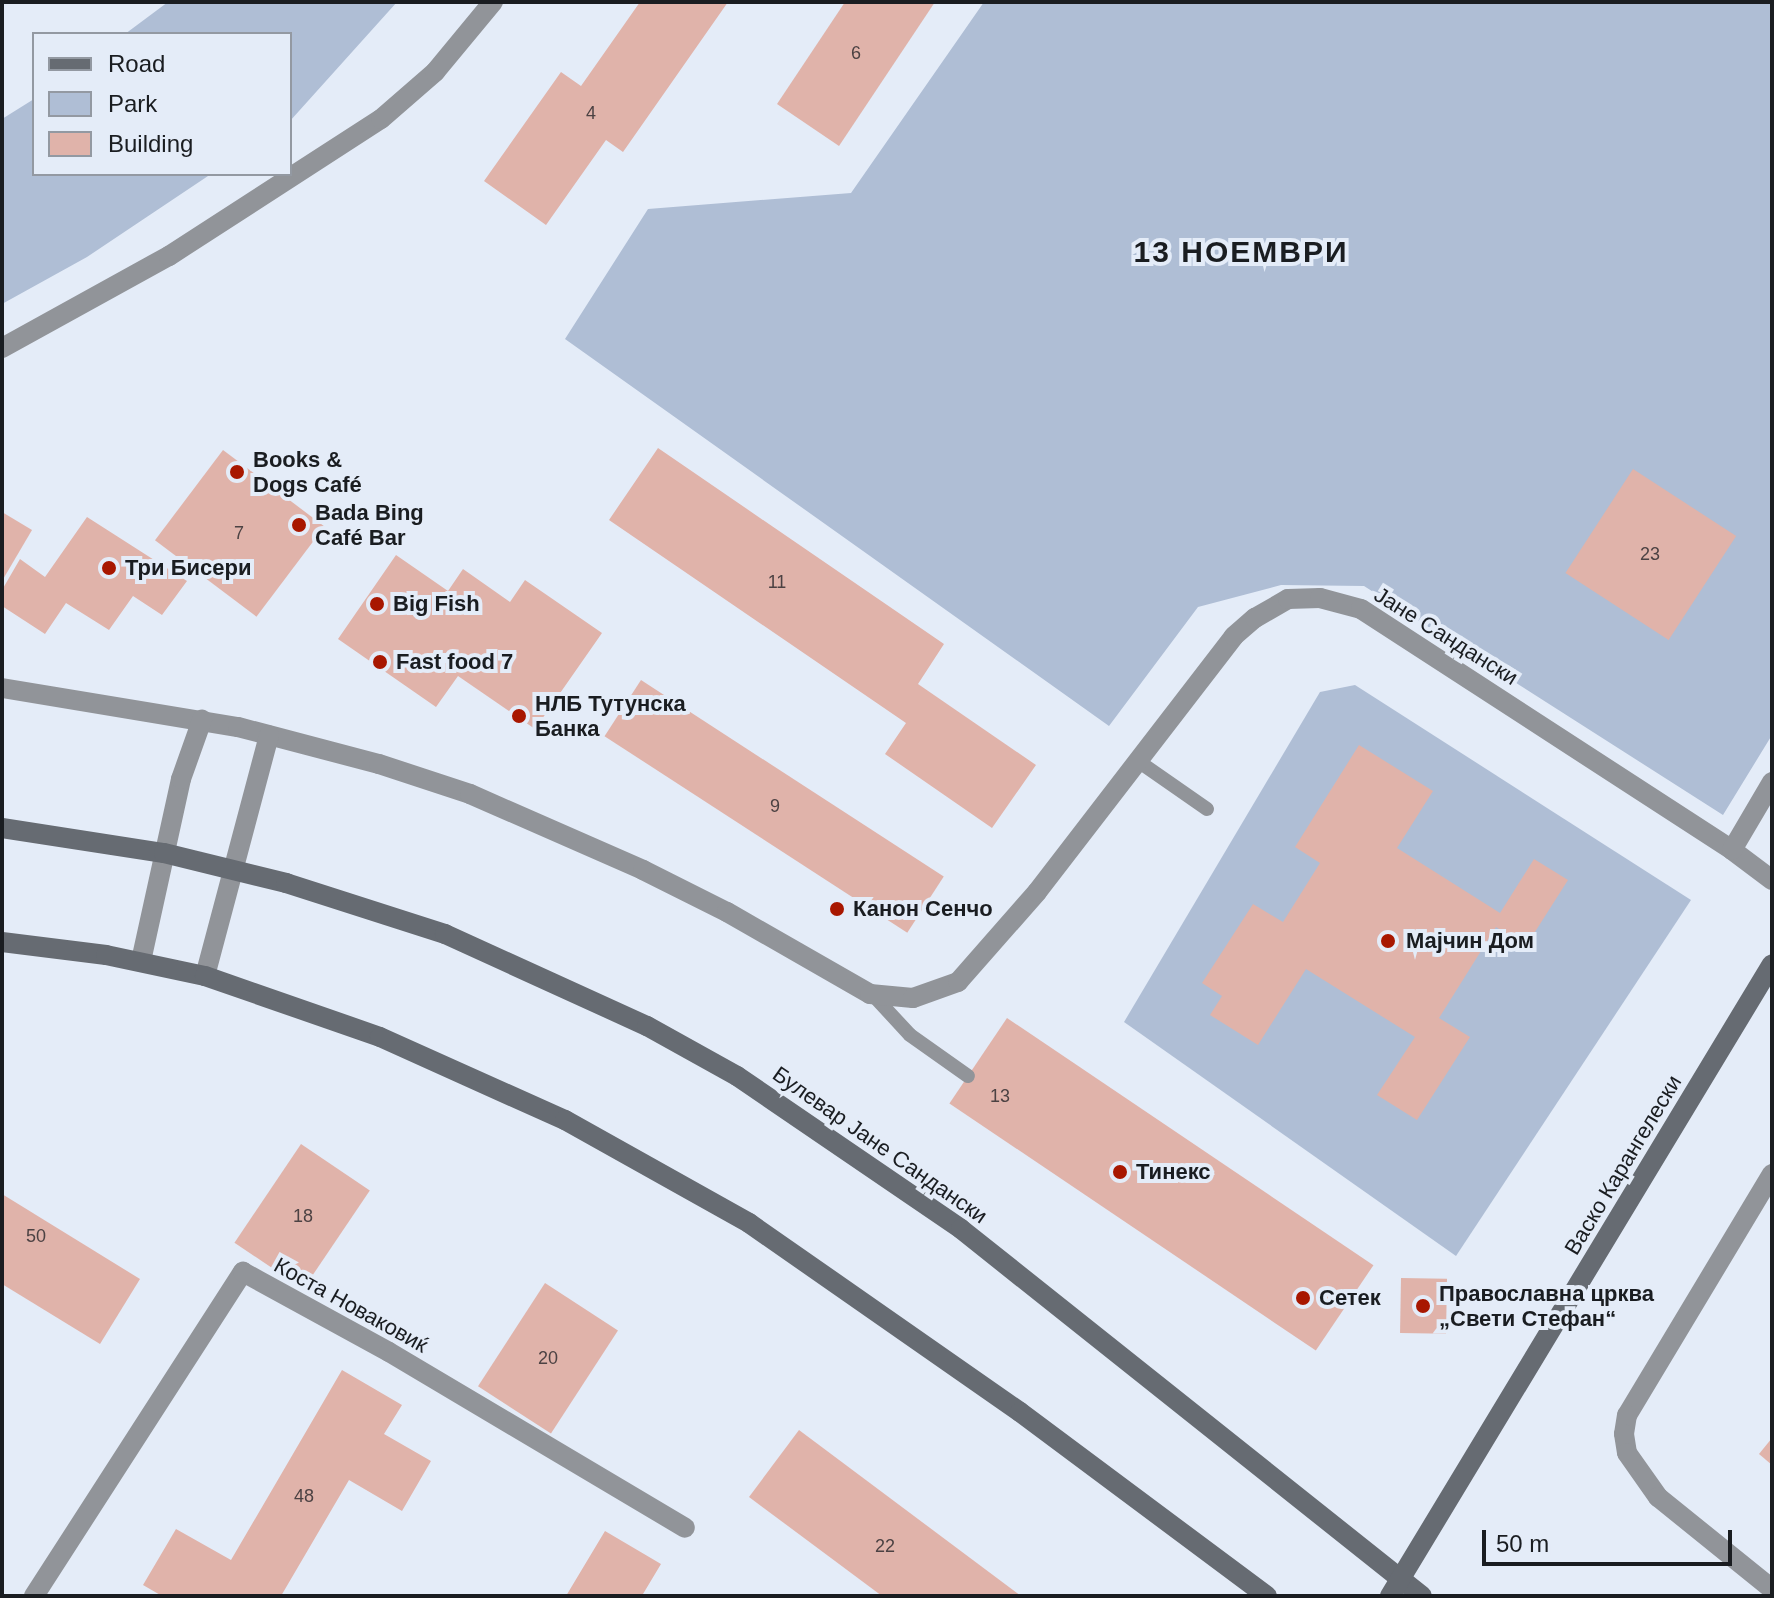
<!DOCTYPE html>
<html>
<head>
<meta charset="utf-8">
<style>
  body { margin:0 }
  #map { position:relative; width:1774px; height:1598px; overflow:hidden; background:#e4ecf8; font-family:Arial,sans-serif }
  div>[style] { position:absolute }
  .green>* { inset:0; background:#afbed5 }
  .building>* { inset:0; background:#e0b3aa; transform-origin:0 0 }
  .lane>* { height:14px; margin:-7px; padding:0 7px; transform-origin:7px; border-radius:7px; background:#919499 }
  .street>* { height:20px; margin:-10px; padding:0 10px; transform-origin:10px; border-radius:10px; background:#919499 }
  .secondary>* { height:20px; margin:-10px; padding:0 10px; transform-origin:10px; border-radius:10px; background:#666b72 }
  .dots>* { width:22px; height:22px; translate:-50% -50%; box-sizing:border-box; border:4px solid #e4ecf8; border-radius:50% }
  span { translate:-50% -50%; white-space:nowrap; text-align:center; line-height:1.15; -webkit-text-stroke:8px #e4ecf8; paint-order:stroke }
  .number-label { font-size:18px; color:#4c4243 }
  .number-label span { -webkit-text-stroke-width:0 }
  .poi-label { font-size:22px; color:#1a1d21; font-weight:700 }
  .left { translate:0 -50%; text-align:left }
  .street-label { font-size:22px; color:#1a1d21 }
  .district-label { font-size:30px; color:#1a1d21; font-weight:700; letter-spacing:2px }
  .frame { position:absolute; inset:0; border:4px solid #1a1d21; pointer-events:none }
  .legend { position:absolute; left:32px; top:32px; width:260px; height:144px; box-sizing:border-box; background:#e4ecf8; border:2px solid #9399a2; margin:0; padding:10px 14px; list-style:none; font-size:24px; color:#1a1d21 }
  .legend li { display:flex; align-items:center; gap:16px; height:40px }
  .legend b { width:40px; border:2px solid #9399a2 }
  .scale { position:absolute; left:1482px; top:1530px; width:250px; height:36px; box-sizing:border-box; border:4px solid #1a1d21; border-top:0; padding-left:10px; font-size:24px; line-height:28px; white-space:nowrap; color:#1a1d21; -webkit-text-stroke:6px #e4ecf8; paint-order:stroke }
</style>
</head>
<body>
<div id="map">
  <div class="green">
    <div style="clip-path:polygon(168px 2px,397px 2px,290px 121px,290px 34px,125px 34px)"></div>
    <div style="clip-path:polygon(984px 2px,1772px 2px,1772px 735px,1723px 815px,1364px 586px,1281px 585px,1198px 607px,1109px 726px,565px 339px,648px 209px,851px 193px)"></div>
    <div style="clip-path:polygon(34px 99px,34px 174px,211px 174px,87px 257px,2px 304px,2px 119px)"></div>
    <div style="clip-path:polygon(1355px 685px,1691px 900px,1456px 1256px,1124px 1022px,1320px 692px)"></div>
  </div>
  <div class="building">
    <div style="clip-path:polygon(640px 2px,728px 2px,623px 152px,606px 140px,546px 225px,484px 181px,561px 72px,581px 86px)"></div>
    <div style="clip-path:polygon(845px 2px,935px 2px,839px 146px,777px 104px)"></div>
    <div style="clip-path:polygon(658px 448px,944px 644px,918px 684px,1036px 765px,992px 828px,885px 754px,906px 723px,609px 520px)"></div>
    <div style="left:223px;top:450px;width:127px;height:113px;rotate:37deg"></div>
    <div style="left:1633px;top:469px;width:123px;height:124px;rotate:33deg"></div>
    <div style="clip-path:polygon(2px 512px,32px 530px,2px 581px)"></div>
    <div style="clip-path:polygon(87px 517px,187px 581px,162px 615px,133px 596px,109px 630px,66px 603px,45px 634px,2px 606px,2px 590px,20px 559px,45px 577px)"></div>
    <div style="clip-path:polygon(396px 555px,448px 591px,463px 569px,510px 602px,525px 580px,602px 633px,535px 729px,458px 676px,436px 707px,338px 639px)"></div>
    <div style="left:641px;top:680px;width:361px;height:67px;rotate:33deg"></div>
    <div style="clip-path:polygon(1359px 745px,1433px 791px,1397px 848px,1500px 913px,1534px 859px,1568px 880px,1526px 946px,1496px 927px,1439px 1018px,1470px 1037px,1417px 1120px,1377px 1095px,1415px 1037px,1306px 969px,1258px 1045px,1210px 1015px,1222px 996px,1202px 983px,1253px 904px,1283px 922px,1320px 863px,1295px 847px)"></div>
    <div style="left:1007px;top:1018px;width:442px;height:103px;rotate:34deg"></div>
    <div style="left:301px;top:1144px;width:83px;height:119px;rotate:34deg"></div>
    <div style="clip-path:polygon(2px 1194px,140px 1279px,100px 1344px,2px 1284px)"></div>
    <div style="left:1401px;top:1278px;width:46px;height:55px;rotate:1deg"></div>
    <div style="left:545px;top:1283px;width:87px;height:123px;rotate:33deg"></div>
    <div style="clip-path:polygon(342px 1370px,402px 1405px,384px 1434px,431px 1461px,402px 1511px,349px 1480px,281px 1596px,162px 1596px,143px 1585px,176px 1529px,231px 1560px)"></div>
    <div style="clip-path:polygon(799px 1430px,1021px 1596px,882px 1596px,749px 1497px)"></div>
    <div style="clip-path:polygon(1772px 1438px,1772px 1465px,1759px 1454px)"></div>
    <div style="clip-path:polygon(605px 1531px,661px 1564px,643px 1594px,647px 1596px,566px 1596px)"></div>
  </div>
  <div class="lane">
    <div style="left:1138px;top:761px;width:84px;rotate:34.8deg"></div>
    <div style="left:873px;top:995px;width:54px;rotate:47.2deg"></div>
    <div style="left:910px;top:1035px;width:71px;rotate:35.3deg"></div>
  </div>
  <div class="street">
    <div style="left:2px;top:348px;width:191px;rotate:-28.9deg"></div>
    <div style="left:169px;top:256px;width:252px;rotate:-32.9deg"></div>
    <div style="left:381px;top:119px;width:72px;rotate:-41deg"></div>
    <div style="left:435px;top:72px;width:91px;rotate:-50.4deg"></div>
    <div style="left:2px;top:688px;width:239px;rotate:9.4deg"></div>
    <div style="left:238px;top:727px;width:146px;rotate:14.7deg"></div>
    <div style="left:379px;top:764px;width:96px;rotate:18.2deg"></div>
    <div style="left:470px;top:794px;width:189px;rotate:23.7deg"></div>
    <div style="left:643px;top:870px;width:94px;rotate:26.6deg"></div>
    <div style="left:727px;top:912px;width:165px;rotate:29.8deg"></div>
    <div style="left:870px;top:994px;width:43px;rotate:5.3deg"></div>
    <div style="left:913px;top:998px;width:48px;rotate:-19.6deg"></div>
    <div style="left:958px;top:982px;width:120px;rotate:-48.7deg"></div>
    <div style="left:1037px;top:892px;width:323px;rotate:-52.4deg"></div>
    <div style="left:1234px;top:636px;width:28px;rotate:-41deg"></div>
    <div style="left:1255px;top:618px;width:38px;rotate:-30deg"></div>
    <div style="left:1288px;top:599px;width:32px;rotate:-2deg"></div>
    <div style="left:1320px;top:598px;width:42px;rotate:15deg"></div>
    <div style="left:1361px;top:609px;width:442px;rotate:33deg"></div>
    <div style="left:1732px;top:850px;width:50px;rotate:36.9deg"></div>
    <div style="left:1732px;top:850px;width:79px;rotate:-59.5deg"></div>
    <div style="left:141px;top:961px;width:186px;rotate:-77.6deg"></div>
    <div style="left:181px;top:779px;width:63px;rotate:-70.4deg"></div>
    <div style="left:205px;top:976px;width:249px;rotate:-75.1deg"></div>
    <div style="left:1772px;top:1174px;width:281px;rotate:121deg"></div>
    <div style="left:1627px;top:1415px;width:19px;rotate:99deg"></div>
    <div style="left:1624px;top:1434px;width:19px;rotate:81deg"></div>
    <div style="left:1627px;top:1453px;width:54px;rotate:54.8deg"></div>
    <div style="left:1658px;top:1497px;width:146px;rotate:38.9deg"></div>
    <div style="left:34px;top:1596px;width:386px;rotate:-57.2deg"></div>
    <div style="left:243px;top:1272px;width:166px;rotate:28.7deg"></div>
    <div style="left:389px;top:1352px;width:344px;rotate:30.7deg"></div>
  </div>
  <div class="secondary">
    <div style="left:2px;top:828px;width:164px;rotate:8.8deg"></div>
    <div style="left:164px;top:853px;width:126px;rotate:13.8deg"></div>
    <div style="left:286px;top:883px;width:167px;rotate:17.8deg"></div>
    <div style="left:445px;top:934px;width:222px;rotate:24.5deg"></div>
    <div style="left:647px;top:1026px;width:103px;rotate:29.1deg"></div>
    <div style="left:737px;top:1076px;width:271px;rotate:34.3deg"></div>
    <div style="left:961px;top:1229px;width:589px;rotate:38.52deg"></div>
    <div style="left:2px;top:942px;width:105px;rotate:7.1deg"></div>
    <div style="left:106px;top:955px;width:101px;rotate:12deg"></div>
    <div style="left:205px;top:976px;width:185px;rotate:19.2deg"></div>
    <div style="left:380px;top:1037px;width:203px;rotate:24.2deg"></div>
    <div style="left:565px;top:1120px;width:211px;rotate:29.2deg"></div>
    <div style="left:749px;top:1223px;width:330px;rotate:34.9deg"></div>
    <div style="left:1020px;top:1412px;width:308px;rotate:36.7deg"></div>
    <div style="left:1390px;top:1596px;width:738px;rotate:-58.85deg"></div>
  </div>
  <div class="dots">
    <div style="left:237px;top:472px;background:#a81700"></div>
    <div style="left:299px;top:525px;background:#a81700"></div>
    <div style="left:109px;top:568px;background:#a81700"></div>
    <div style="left:377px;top:604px;background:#a81700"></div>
    <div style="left:380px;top:662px;background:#a81700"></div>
    <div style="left:519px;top:716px;background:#a81700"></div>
    <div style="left:837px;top:909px;background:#a81700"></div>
    <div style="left:1388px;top:941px;background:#a81700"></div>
    <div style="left:1120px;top:1172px;background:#a81700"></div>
    <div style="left:1303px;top:1298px;background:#a81700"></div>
    <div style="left:1423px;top:1306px;background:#a81700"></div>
  </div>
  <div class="number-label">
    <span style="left:856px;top:53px">6</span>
    <span style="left:591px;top:113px">4</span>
    <span style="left:239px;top:533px">7</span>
    <span style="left:1650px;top:554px">23</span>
    <span style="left:777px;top:582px">11</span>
    <span style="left:775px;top:806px">9</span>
    <span style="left:1000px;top:1096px">13</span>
    <span style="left:303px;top:1216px">18</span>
    <span style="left:36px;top:1236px">50</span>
    <span style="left:548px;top:1358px">20</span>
    <span style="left:304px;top:1496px">48</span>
    <span style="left:885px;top:1546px">22</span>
  </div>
  <div class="poi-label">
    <span class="left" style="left:253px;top:472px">Books &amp;<br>Dogs Café</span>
    <span class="left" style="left:315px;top:525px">Bada Bing<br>Café Bar</span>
    <span class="left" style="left:125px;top:568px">Три Бисери</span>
    <span class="left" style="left:393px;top:604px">Big Fish</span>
    <span class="left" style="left:396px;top:662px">Fast food 7</span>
    <span class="left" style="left:535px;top:716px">НЛБ Тутунска<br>Банка</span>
    <span class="left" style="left:853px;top:909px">Канон Сенчо</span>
    <span class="left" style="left:1406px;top:941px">Мајчин Дом</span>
    <span class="left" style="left:1136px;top:1172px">Тинекс</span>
    <span class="left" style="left:1439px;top:1306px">Православна црква<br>„Свети Стефан“</span>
    <span class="left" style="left:1319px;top:1298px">Сетек</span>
  </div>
  <div class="street-label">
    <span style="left:1446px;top:636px;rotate:32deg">Јане Сандански</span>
    <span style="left:880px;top:1145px;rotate:35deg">Булевар Јане Сандански</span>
    <span style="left:1623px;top:1165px;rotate:-59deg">Васко Карангелески</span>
    <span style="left:351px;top:1305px;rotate:29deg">Коста Новаковиќ</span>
  </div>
  <div class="district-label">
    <span style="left:1241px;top:252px">13 НОЕМВРИ</span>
  </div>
  <div class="frame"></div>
  <ul class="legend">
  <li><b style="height:10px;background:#666b72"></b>Road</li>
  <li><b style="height:22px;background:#afbed5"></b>Park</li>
  <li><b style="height:22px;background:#e0b3aa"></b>Building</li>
  </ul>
  <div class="scale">50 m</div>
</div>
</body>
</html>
